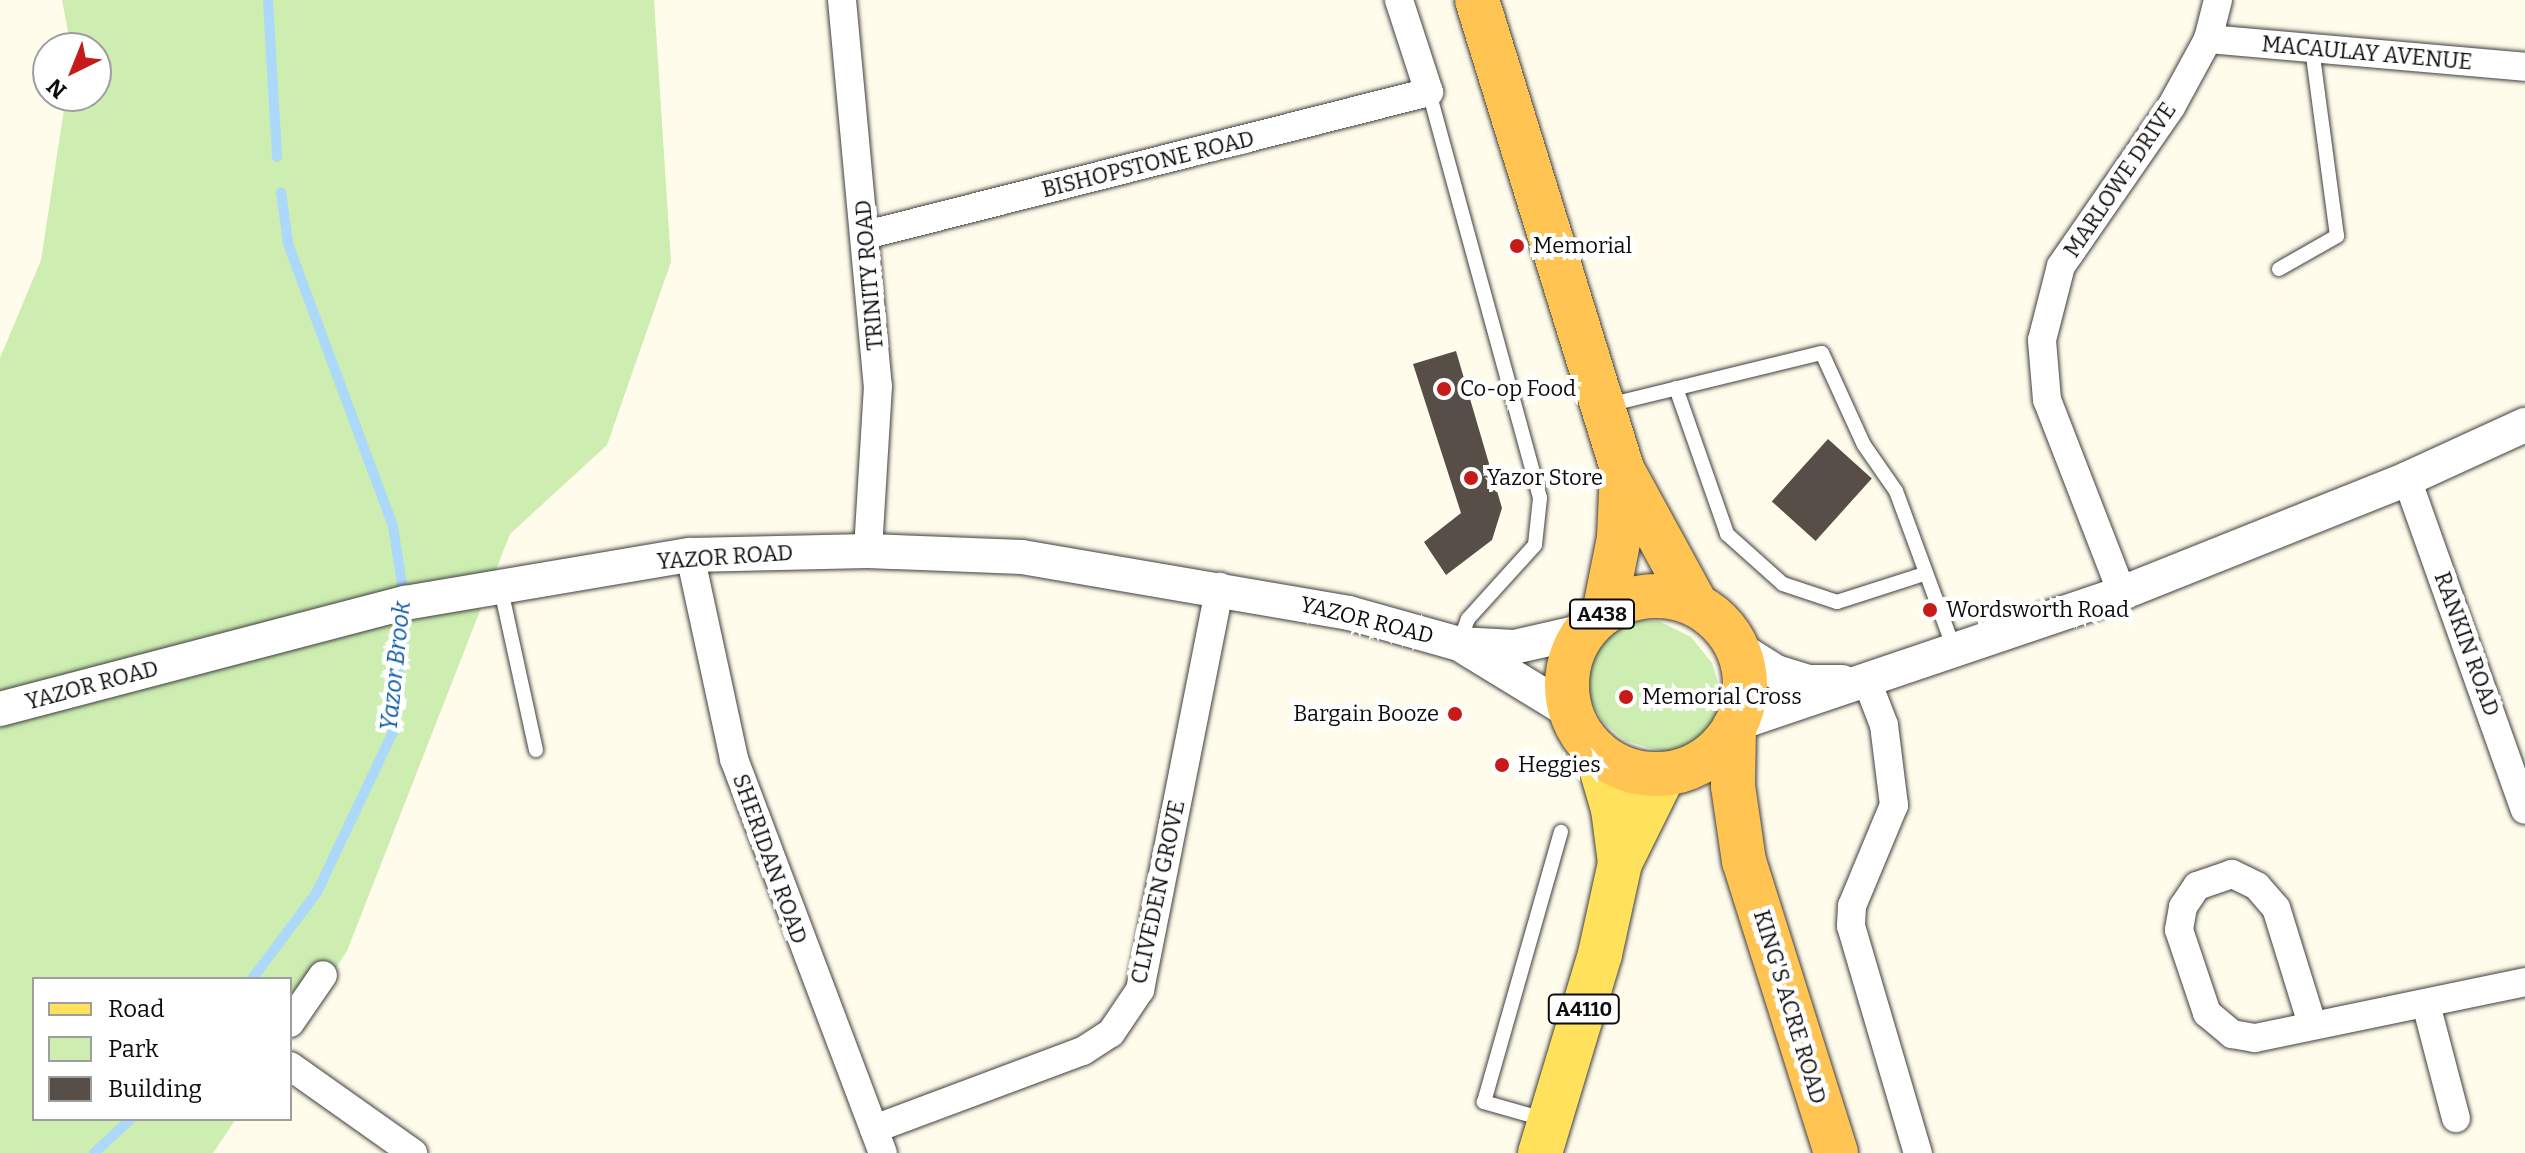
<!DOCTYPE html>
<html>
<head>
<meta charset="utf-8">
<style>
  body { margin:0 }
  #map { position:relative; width:2525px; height:1153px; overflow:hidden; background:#fffceb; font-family:Bitter,serif }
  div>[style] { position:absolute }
  .green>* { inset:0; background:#cdedb1 }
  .stream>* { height:10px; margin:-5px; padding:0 5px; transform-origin:5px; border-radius:5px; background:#abd8fb }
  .building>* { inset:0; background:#564e47; transform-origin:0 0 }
  .roads { filter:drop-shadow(0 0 2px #3f3f3f) drop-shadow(0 0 2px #3f3f3f) }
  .service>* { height:14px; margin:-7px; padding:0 7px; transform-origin:7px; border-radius:7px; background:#fff }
  .minor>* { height:28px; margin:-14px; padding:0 14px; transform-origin:14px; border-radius:14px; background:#fff }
  .tertiary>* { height:34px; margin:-17px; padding:0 17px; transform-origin:17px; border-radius:17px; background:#fff }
  .primary>* { height:44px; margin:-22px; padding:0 22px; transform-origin:22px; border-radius:22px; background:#ffe15b }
  .trunk>* { height:44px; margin:-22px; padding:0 22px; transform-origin:22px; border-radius:22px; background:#ffc452 }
  .trunk>.ring { margin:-22px; padding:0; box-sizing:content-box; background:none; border:44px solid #ffc452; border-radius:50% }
  .dots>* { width:22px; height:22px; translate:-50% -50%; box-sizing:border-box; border:4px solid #fff; border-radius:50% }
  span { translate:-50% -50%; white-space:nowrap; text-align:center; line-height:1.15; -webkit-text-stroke:8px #fff; paint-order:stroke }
  .shield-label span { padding:2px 6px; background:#fff; border:2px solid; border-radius:6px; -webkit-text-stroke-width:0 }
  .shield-label { font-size:20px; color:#0c0c0c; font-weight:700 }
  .street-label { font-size:22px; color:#0c0c0c }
  .poi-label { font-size:22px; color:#0c0c0c }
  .left { translate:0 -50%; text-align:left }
  .right { translate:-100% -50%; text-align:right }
  .water-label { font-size:24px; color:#0b5aa8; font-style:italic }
  .legend { position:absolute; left:32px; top:977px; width:260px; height:144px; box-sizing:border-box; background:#fff; border:2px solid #9e9e9e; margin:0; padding:10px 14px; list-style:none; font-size:24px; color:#0c0c0c }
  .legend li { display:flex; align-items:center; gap:16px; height:40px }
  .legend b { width:40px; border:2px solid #9e9e9e }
  .north { position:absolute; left:32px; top:32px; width:80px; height:80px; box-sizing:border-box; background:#fff; border:2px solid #9e9e9e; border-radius:50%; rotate:223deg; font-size:22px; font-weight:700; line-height:32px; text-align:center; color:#0c0c0c }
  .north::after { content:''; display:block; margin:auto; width:28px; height:36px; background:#c71b19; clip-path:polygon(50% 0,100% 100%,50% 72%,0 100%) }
</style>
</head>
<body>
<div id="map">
  <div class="green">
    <div style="clip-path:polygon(62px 0,654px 0,671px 262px,607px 445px,510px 534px,347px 951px,290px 1037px,290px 979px,34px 979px,34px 1119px,236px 1119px,213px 1153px,0 1153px,0 358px,41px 260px,66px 96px,96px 96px,96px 48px,71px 48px)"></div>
    <div style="clip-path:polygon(1629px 620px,1659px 621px,1691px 637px,1712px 663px,1721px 693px,1718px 714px,1707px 732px,1671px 754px,1626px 741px,1603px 722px,1588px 695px,1588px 669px,1597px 644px)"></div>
  </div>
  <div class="stream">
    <div style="left:268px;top:0;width:157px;rotate:86.7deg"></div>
    <div style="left:252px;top:979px;width:109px;rotate:-53.2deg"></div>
    <div style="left:317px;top:892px;width:177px;rotate:-64.6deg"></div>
    <div style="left:393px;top:732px;width:130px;rotate:-84.7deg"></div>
    <div style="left:405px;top:603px;width:78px;rotate:-98.9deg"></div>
    <div style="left:393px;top:526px;width:302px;rotate:-110.4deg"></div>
    <div style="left:288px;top:243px;width:51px;rotate:-97.8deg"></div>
    <div style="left:94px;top:1153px;width:50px;rotate:-42.6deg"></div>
  </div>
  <div class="building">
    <div style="clip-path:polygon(1456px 351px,1502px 508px,1492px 540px,1446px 575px,1424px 542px,1461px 513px,1413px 364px)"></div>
    <div style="left:1828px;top:439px;width:59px;height:84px;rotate:42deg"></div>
  </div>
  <div class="roads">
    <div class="service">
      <div style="left:1429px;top:92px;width:421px;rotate:74.7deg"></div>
      <div style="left:1540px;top:498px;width:47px;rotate:96.1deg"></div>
      <div style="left:1535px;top:545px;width:100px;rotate:132.2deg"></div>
      <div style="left:1468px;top:619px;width:26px;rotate:111deg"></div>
      <div style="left:2279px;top:269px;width:67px;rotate:-29.6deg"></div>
      <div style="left:2337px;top:236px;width:189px;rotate:-97.6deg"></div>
      <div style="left:1676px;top:388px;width:155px;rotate:70.7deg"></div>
      <div style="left:1727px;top:534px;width:75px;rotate:41.8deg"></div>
      <div style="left:1783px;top:584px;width:57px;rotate:18.4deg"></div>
      <div style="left:1837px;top:602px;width:91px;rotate:-17.8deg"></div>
      <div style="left:1608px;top:405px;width:220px;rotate:-13.7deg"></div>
      <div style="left:1822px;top:353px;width:101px;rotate:65.5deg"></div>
      <div style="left:1864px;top:445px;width:56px;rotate:55.2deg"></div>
      <div style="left:1896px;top:491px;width:168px;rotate:69.8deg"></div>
      <div style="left:500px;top:585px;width:169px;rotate:77.7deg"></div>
      <div style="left:1547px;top:1120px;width:66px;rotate:-164.1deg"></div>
      <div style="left:1484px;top:1102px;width:281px;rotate:-74.1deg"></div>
    </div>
    <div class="minor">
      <div style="left:842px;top:0;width:388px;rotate:84.7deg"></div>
      <div style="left:878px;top:386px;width:165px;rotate:93.5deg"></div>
      <div style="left:2208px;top:39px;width:318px;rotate:5deg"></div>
      <div style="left:866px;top:235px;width:581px;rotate:-14.25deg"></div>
      <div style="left:1429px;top:92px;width:97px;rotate:-108.1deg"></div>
      <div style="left:2407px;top:479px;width:351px;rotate:70.4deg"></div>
      <div style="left:690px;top:555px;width:209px;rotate:77.8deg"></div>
      <div style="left:734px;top:759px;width:421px;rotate:69.3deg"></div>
      <div style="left:2122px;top:593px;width:207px;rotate:-111.2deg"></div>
      <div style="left:2047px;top:400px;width:60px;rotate:-94.8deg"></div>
      <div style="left:2042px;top:340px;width:76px;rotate:-75.6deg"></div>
      <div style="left:2061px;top:266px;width:193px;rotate:-55.3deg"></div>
      <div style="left:2171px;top:107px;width:77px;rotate:-61.4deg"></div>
      <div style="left:2208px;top:39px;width:40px;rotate:-75.6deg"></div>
      <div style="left:1867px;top:681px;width:47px;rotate:68.9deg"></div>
      <div style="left:1884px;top:725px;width:81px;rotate:82.9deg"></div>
      <div style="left:1894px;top:805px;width:109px;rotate:112.6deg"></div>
      <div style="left:1852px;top:906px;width:20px;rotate:93deg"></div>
      <div style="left:1851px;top:926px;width:237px;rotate:73.6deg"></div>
      <div style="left:2426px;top:1004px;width:118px;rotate:75.3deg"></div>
      <div style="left:290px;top:1023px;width:58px;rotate:-55.5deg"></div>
      <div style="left:2312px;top:1024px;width:121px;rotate:-107.2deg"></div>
      <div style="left:2276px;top:908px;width:29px;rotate:-131deg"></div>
      <div style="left:2257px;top:886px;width:28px;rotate:-154deg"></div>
      <div style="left:2232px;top:874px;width:37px;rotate:161deg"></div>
      <div style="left:2197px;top:886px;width:25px;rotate:124deg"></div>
      <div style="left:2183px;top:907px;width:23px;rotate:100deg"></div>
      <div style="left:2179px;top:930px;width:88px;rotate:71.4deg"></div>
      <div style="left:2207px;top:1013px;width:33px;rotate:40deg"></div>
      <div style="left:2232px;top:1034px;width:23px;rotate:10deg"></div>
      <div style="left:2255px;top:1038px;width:276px;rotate:-11.7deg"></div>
      <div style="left:290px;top:1066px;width:151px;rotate:35.3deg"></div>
      <div style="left:874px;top:1129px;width:223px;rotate:-20.5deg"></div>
      <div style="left:1083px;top:1051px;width:33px;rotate:-33deg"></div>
      <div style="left:1111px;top:1033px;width:52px;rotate:-56deg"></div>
      <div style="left:1140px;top:990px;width:411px;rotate:-78.8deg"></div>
    </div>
    <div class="tertiary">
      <div style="left:1736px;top:647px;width:47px;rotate:32deg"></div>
      <div style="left:1776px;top:672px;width:34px;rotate:17deg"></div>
      <div style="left:1808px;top:682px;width:34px"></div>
      <div style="left:1466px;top:648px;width:123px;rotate:31.4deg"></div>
      <div style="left:0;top:709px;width:419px;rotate:-14.7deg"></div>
      <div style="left:405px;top:603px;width:289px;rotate:-9.6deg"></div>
      <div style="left:690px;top:555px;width:178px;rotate:-1.3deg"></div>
      <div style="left:868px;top:551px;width:154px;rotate:2.2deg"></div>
      <div style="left:1022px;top:557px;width:332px;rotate:9.7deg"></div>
      <div style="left:1349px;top:613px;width:114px;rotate:15.7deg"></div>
      <div style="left:1459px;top:644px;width:55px;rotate:3.1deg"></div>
      <div style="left:1514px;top:647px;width:73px;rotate:-12.7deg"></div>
      <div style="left:1736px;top:724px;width:408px;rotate:-18.7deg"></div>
      <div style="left:2122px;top:593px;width:307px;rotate:-21.8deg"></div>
      <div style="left:2407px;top:479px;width:130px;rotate:-24.6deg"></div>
    </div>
    <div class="primary">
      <div style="left:1596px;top:751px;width:60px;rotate:73.7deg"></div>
      <div style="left:1613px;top:809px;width:54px;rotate:82.6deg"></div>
      <div style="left:1540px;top:1153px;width:208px;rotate:-73.2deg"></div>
      <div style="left:1600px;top:954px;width:93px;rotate:-77.6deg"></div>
      <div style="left:1620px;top:863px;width:99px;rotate:-63.7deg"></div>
    </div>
    <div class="trunk">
      <div style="left:1477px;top:0;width:491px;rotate:72.8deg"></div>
      <div style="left:1622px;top:469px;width:155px;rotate:61.4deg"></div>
      <div class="ring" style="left:1567px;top:596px;width:134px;height:134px"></div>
      <div style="left:1604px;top:613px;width:76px;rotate:-78.7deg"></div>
      <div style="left:1619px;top:538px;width:67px;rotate:-87.4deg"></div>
      <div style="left:1734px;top:728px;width:58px;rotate:91deg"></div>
      <div style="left:1733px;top:786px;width:76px;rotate:81.7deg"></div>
      <div style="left:1744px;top:861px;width:306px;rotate:72.5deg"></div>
    </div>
  </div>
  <div class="dots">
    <div style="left:1517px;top:246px;background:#c71b19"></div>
    <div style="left:1444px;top:389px;background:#c71b19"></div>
    <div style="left:1471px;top:478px;background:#c71b19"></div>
    <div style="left:1930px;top:610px;background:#c71b19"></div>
    <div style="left:1626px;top:697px;background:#c71b19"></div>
    <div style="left:1455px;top:714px;background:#c71b19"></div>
    <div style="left:1502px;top:765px;background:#c71b19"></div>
  </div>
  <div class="shield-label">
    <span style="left:1602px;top:614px">A438</span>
    <span style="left:1584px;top:1009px">A4110</span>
  </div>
  <div class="street-label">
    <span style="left:2367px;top:53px;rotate:5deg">MACAULAY AVENUE</span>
    <span style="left:1148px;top:164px;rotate:-14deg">BISHOPSTONE ROAD</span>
    <span style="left:2120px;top:180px;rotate:-56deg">MARLOWE DRIVE</span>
    <span style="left:869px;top:275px;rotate:-95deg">TRINITY ROAD</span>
    <span style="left:725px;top:557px;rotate:-4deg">YAZOR ROAD</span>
    <span style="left:1367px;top:620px;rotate:14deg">YAZOR ROAD</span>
    <span style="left:2467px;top:644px;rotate:70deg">RANKIN ROAD</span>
    <span style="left:92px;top:685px;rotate:-15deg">YAZOR ROAD</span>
    <span style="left:770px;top:859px;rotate:70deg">SHERIDAN ROAD</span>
    <span style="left:1158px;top:892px;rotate:-78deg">CLIVEDEN GROVE</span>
    <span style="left:1790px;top:1007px;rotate:73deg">KING'S ACRE ROAD</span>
  </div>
  <div class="poi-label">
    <span class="left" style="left:1533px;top:246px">Memorial</span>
    <span class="left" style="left:1460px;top:389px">Co-op Food</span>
    <span class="left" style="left:1487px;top:478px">Yazor Store</span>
    <span class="left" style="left:1946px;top:610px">Wordsworth Road</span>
    <span class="left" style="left:1642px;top:697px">Memorial Cross</span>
    <span class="right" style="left:1439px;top:714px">Bargain Booze</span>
    <span class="left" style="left:1518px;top:765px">Heggies</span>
  </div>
  <div class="water-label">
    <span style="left:396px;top:666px;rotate:-84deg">Yazor Brook</span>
  </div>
  <ul class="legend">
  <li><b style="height:10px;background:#ffe15b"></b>Road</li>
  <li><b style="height:22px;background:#cdedb1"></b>Park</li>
  <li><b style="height:22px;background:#564e47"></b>Building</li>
  </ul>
  <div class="north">N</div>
</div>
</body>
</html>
